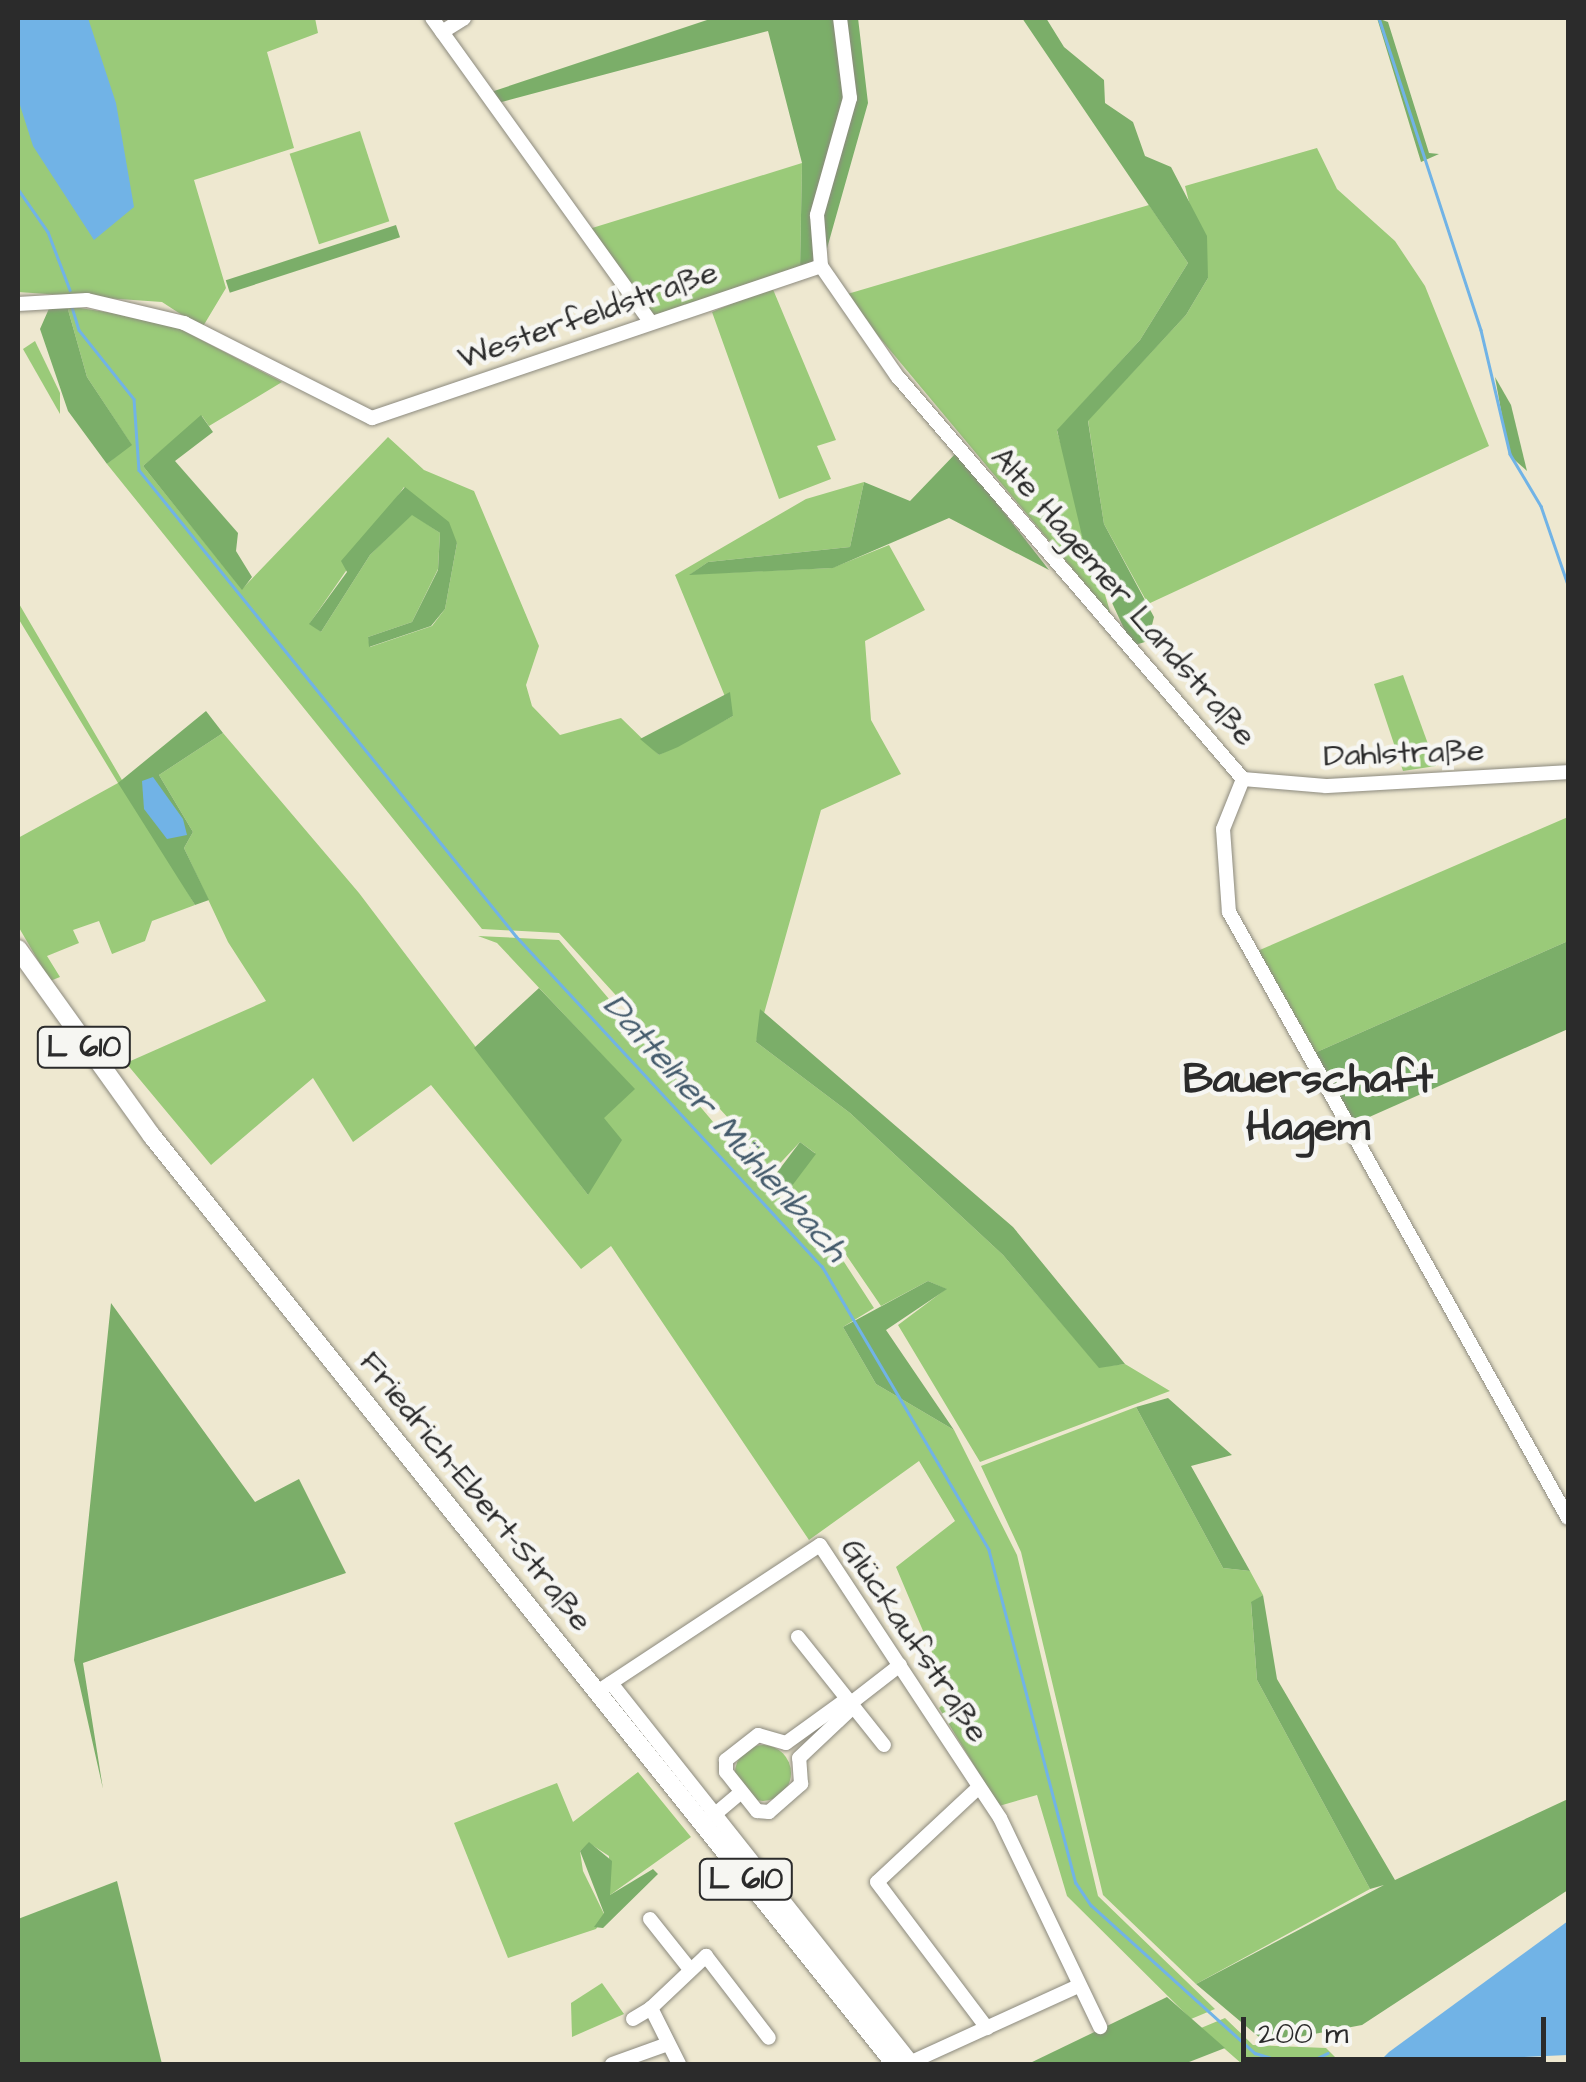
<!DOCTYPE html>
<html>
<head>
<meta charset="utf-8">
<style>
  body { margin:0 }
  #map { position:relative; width:1586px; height:2082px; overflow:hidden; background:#eee8d0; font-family:"Architects Daughter",sans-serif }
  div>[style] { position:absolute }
  .green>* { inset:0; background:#9aca79; transform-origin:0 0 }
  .round { border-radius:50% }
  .forest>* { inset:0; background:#7bae69; transform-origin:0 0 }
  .water>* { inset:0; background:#71b3e6 }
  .stream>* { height:2.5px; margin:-1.25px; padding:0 1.25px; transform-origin:1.25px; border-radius:1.25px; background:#71b3e6 }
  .roads { filter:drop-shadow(0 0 2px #8c8a7e) drop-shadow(0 0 2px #8c8a7e) }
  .minor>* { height:14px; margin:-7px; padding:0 7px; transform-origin:7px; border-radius:7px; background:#fff }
  .major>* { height:18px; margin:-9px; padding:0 9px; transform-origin:9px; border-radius:9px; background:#fff }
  span { translate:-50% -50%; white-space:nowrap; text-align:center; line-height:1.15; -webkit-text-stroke:9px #f6f6f2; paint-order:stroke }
  .shield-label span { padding:2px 8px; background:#f6f6f2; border:2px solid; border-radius:8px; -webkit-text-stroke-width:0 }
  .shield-label { font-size:30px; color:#2b2b2b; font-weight:700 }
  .street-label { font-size:32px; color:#2b2b2b }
  .water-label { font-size:35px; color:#445b6c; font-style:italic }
  .district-label { font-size:42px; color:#2b2b2b; font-weight:700 }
  .frame { position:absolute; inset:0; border:20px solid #2b2b2b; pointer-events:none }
  .scale { position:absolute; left:1241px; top:2017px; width:305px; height:45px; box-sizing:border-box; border:5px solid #2b2b2b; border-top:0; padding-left:12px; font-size:30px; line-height:35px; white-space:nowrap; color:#2b2b2b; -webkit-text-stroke:8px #f6f6f2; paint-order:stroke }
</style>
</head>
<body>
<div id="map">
  <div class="green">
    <div style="clip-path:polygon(18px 18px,315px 18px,318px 33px,267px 52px,294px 148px,194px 180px,226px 288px,202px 328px,162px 302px,18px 292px)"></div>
    <div style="left:360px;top:131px;width:95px;height:74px;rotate:72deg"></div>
    <div style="clip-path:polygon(1317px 148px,1337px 189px,1395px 241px,1425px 286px,1489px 446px,1148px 604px,1104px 524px,1088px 420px,1186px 315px,1208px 278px,1185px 186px)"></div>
    <div style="clip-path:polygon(802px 163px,800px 269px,652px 317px,589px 229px)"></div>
    <div style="clip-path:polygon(1149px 205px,1188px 263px,1140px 340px,1057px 431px,1111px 615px,844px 295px)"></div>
    <div style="clip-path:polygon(772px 287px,836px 440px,817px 446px,831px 479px,779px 499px,712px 312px)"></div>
    <div style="clip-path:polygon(evenodd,67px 306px,165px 321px,282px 382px,209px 426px,202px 416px,143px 466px,242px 589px,388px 437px,424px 470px,474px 491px,539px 646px,526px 685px,532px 706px,560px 735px,621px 718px,659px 755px,733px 716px,675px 575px,806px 499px,864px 482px,850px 547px,708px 562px,691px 574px,832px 568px,889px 545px,925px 610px,865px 641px,871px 720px,901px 774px,821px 810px,756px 1042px,850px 1113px,1003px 1255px,1099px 1367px,1125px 1364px,1170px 1391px,980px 1462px,898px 1325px,946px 1289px,928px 1281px,881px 1306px,838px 1243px,784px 1191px,815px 1153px,800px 1142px,768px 1176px,730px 1120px,559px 933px,482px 929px,107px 464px,131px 444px,87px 377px,67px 306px,404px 487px,457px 543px,445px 609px,432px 626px,370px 647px,368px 637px,412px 622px,438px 569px,440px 533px,412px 514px,370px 555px,321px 632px,310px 623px,404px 487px)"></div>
    <div style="clip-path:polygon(35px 341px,60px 393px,60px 414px,23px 349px)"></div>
    <div style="clip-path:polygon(18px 602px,195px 905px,152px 921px,145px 941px,112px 954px,99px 921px,73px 930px,79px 943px,47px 956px,60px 977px,50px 981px,18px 926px,18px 838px,118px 783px,18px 618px)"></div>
    <div style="clip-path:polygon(1403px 675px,1436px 766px,1403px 771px,1374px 684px)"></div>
    <div style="clip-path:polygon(223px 733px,359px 893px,588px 1195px,603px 1118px,634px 1089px,497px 943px,478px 936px,559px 940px,770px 1189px,833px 1245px,874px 1308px,843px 1327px,876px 1384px,954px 1430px,1017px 1555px,1098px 1896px,1215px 2009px,1191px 2019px,1067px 1896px,1037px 1795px,999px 1806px,939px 1708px,951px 1697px,896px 1567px,955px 1521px,919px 1461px,809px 1540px,611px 1246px,581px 1269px,431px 1085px,353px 1142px,313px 1078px,211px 1165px,126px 1063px,266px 1001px,228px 942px,184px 848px,193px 832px,159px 775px)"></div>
    <div style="clip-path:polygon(1568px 817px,1568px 941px,1310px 1055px,1255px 952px)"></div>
    <div style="clip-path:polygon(1136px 1407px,1223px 1568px,1250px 1571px,1263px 1595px,1251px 1603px,1257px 1680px,1370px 1889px,1196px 1984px,1103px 1895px,1021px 1552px,981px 1466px)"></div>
    <div class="round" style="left:735px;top:1745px;width:56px;height:56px"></div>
    <div style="clip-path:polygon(638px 1772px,691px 1837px,610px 1895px,609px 1856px,589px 1843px,580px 1851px,583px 1871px,605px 1916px,596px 1929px,508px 1958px,454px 1823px,557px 1783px,573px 1822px)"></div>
    <div style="clip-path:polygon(602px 1983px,624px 2014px,572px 2037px,571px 2003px)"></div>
    <div style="clip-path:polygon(1225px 2018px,1253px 2045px,1326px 2048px,1342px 2064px,1242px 2064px,1201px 2028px)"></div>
  </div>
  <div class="forest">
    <div style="clip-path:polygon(713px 18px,858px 18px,868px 103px,824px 259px,800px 269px,802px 163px,768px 31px,498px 103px,491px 92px)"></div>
    <div style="clip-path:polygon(1022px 18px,1046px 18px,1064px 47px,1104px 80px,1105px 103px,1133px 122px,1145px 156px,1171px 167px,1207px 236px,1208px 278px,1186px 315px,1088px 421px,1104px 524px,1154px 617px,1148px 641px,1132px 646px,1083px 540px,1057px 430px,1140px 340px,1188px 263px)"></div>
    <div style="clip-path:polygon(1377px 18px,1388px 22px,1429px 153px,1439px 154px,1421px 162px)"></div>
    <div style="left:396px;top:225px;width:13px;height:179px;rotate:72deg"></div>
    <div style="clip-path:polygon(51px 304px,67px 306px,87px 377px,132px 445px,107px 464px,68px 411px,40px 329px)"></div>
    <div style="clip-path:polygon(1495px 377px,1511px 405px,1527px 471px,1509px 455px)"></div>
    <div style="clip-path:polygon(201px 415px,213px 432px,175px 461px,238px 533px,236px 551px,252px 577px,242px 590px,143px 466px)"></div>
    <div style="clip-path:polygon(957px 452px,1049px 570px,949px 518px,833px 568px,689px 575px,708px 562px,850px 547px,864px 482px,910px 501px)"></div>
    <div style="clip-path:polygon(405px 487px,449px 522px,457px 543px,445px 609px,431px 626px,369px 647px,368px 637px,412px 622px,438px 570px,440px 533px,412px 515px,370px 555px,321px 632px,309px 624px,347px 572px,341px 561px)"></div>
    <div style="clip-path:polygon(730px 692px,733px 716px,678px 747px,659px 755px,640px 739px)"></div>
    <div style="clip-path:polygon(206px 711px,223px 733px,159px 775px,193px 832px,184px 848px,209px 900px,195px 905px,118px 783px)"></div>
    <div style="clip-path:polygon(1568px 941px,1568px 1029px,1349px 1126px,1310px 1055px)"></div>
    <div style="clip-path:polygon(539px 988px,635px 1089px,604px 1118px,622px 1140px,588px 1195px,474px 1048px)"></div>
    <div style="clip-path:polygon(760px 1009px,1013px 1227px,1125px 1364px,1099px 1368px,1003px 1255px,850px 1113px,756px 1042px)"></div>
    <div style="left:800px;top:1142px;width:20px;height:47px;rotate:37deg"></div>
    <div style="clip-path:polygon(928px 1281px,947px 1289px,886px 1330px,954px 1430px,876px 1384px,843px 1327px)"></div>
    <div style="clip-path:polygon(111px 1303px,255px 1502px,299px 1479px,346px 1573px,83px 1663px,103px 1789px,74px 1660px)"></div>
    <div style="clip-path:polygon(1168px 1398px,1232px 1455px,1191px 1466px,1250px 1571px,1223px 1568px,1136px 1407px)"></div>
    <div style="clip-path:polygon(1263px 1595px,1277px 1679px,1395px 1880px,1568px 1799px,1568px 1890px,1362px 2025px,1266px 2043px,1196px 1984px,1384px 1885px,1370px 1889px,1257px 1680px,1251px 1602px)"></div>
    <div style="clip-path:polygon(589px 1842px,612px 1861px,610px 1895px,653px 1869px,658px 1874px,603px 1928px,594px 1927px,604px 1913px,580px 1851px)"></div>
    <div style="clip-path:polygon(117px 1881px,162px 2064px,18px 2064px,18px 1919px)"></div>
    <div style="clip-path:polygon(1167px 1997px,1225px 2048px,1184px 2064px,1028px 2064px)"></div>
  </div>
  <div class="water">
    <div style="clip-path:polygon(18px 18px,88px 18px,116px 103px,134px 207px,94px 240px,33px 146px,18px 99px)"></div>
    <div style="clip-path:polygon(153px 777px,183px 819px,187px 835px,167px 839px,144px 809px,142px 781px)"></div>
    <div style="clip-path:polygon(1568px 1921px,1568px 2055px,1377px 2064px,1389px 2052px)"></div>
  </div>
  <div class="stream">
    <div style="left:1379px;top:18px;width:328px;rotate:71.9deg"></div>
    <div style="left:1481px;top:330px;width:127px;rotate:76.8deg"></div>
    <div style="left:1510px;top:454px;width:61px;rotate:59.2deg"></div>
    <div style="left:1541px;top:506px;width:83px;rotate:71.1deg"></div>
    <div style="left:18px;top:189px;width:52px;rotate:55.1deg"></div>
    <div style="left:48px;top:232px;width:62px;rotate:69.2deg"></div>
    <div style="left:72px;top:307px;width:24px;rotate:73deg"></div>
    <div style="left:79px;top:330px;width:88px;rotate:51.4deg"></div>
    <div style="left:134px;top:399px;width:71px;rotate:86deg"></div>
    <div style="left:139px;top:470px;width:599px;rotate:51.03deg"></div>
    <div style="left:516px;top:936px;width:450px;rotate:47.2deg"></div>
    <div style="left:822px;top:1266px;width:329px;rotate:59.5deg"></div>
    <div style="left:989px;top:1550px;width:344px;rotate:75.4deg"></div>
    <div style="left:1076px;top:1883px;width:27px;rotate:56deg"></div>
    <div style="left:1091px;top:1905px;width:221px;rotate:42.1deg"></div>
    <div style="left:1255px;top:2053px;width:38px;rotate:17deg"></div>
    <div style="left:1305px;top:2064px;width:25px;rotate:-26deg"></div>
  </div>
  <div class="roads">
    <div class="minor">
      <div style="left:432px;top:18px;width:373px;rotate:54.3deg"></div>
      <div style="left:840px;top:18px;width:81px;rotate:82.9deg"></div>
      <div style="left:850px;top:98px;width:122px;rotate:105.8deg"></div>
      <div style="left:817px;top:215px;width:51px;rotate:85.5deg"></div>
      <div style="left:821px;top:266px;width:134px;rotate:55.4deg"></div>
      <div style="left:897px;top:376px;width:531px;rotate:49.35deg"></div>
      <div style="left:442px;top:32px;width:26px;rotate:-32deg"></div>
      <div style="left:18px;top:304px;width:69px;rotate:-3.3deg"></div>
      <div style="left:87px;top:300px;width:100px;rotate:13.3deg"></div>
      <div style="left:184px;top:323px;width:211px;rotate:26.8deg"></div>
      <div style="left:372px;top:418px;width:474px;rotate:-18.7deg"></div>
      <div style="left:1243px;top:779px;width:54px;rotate:111.8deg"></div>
      <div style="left:1223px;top:829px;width:83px;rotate:85.9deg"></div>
      <div style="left:1229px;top:912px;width:694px;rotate:60.78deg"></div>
      <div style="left:1243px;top:779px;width:83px;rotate:4.8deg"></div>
      <div style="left:1326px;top:786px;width:242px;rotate:-3.3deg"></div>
      <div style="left:798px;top:1637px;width:138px;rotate:51.5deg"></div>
      <div style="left:611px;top:1683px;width:483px;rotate:51.6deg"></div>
      <div style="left:597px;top:1692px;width:267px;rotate:-33.4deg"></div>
      <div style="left:820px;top:1545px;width:327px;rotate:56.6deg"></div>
      <div style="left:1000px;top:1818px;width:232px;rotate:64.4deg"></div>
      <div style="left:847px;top:1699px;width:75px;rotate:144.2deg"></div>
      <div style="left:786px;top:1743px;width:29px;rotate:-164deg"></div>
      <div style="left:758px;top:1735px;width:41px;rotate:142deg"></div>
      <div style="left:726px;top:1760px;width:12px;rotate:90deg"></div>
      <div style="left:726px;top:1772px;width:50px;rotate:51.5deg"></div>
      <div style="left:757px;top:1811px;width:12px;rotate:5deg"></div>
      <div style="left:769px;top:1812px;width:43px;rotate:-41.2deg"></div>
      <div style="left:801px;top:1784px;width:26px;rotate:-94deg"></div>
      <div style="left:799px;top:1758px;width:74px;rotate:-43.4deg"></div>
      <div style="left:851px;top:1703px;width:62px;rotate:-37.8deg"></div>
      <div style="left:979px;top:1787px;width:139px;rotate:137deg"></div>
      <div style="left:877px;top:1882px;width:183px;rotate:53deg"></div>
      <div style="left:714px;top:1815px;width:35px;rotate:-40deg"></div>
      <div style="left:650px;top:1919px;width:63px;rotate:51.5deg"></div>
      <div style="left:633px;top:2019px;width:21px;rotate:-31deg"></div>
      <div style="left:612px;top:2064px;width:56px;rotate:-19.7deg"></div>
      <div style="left:679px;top:2064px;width:63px;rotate:-116.6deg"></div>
      <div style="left:651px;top:2008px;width:76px;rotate:-43.4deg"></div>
      <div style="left:706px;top:1956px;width:103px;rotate:52.5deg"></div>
      <div style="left:907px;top:2064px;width:183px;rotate:-24.5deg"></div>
    </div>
    <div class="major">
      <div style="left:18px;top:949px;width:230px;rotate:54.4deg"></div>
      <div style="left:152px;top:1136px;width:1189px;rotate:51.32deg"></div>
    </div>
  </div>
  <div class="shield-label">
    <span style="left:84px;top:1047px">L 610</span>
    <span style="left:746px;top:1879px">L 610</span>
  </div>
  <div class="street-label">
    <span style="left:588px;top:316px;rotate:-19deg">Westerfeldstraße</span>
    <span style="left:1123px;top:597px;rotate:49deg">Alte Hagemer Landstraße</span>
    <span style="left:1404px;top:754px;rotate:-2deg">Dahlstraße</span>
    <span style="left:475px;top:1492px;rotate:51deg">Friedrich-Ebert-Straße</span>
    <span style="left:914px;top:1641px;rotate:56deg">Glückaufstraße</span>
  </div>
  <div class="water-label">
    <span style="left:725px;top:1128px;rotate:48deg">Dattelner Mühlenbach</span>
  </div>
  <div class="district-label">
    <span style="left:1308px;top:1104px">Bauerschaft<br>Hagem</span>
  </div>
  <div class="frame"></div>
  <div class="scale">200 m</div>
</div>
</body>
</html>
